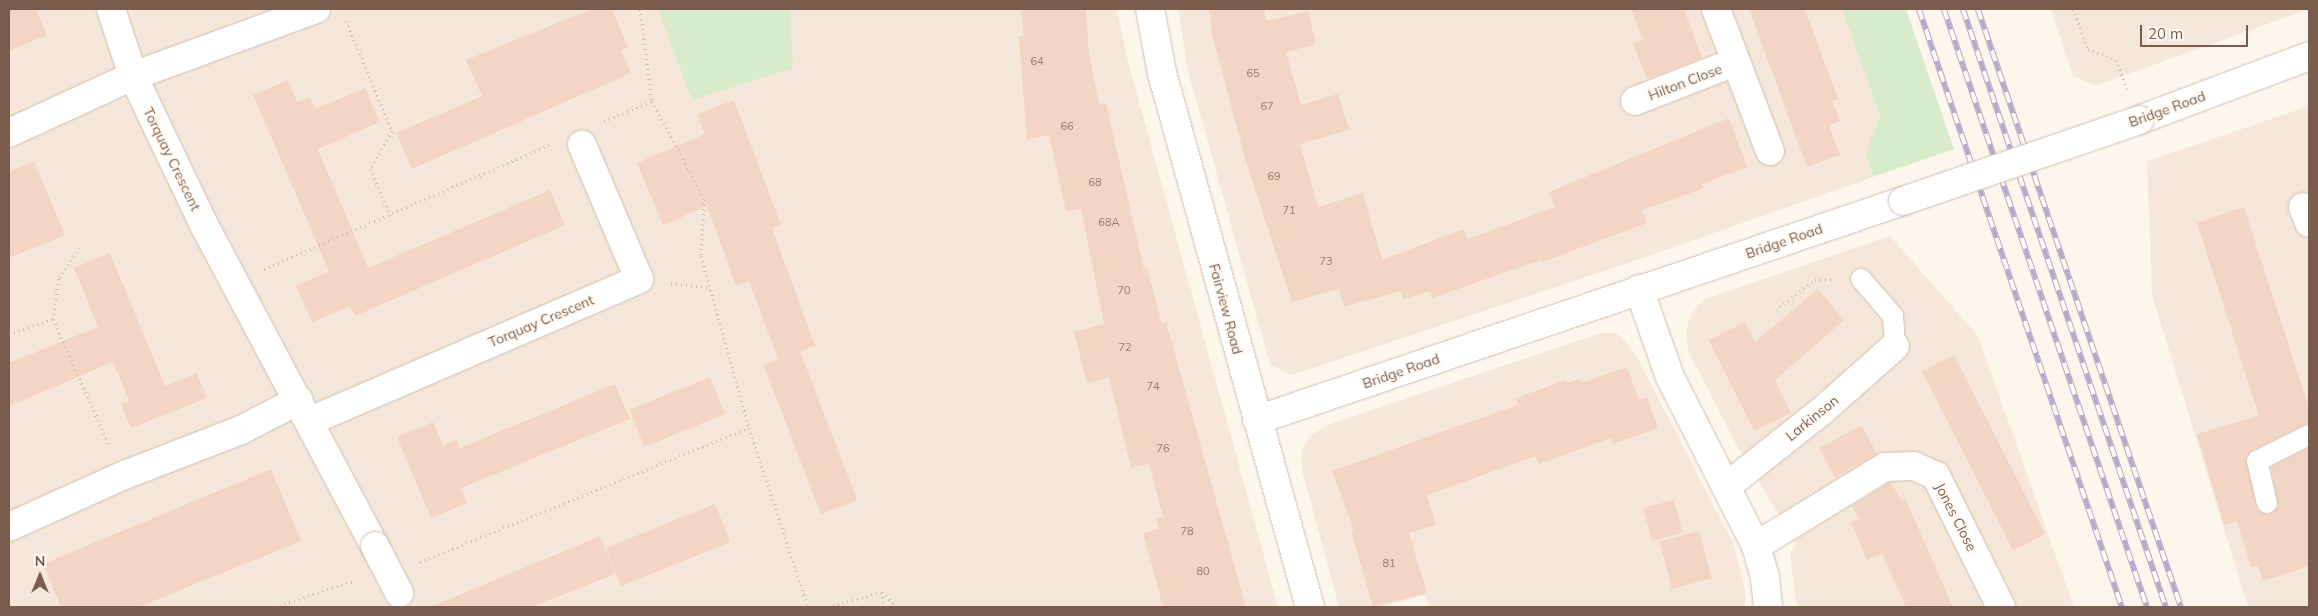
<!DOCTYPE html>
<html>
<head>
<meta charset="utf-8">
<style>
  body { margin:0 }
  #map { position:relative; width:2318px; height:616px; overflow:hidden; background:#fdf6ec; font-family:Mulish,sans-serif }
  div>[style] { position:absolute }
  .residential>* { inset:0; background:#f5e8da }
  .green>* { inset:0; background:#d8ecc9 }
  .building>* { inset:0; background:#f3d5c3; transform-origin:0 0 }
  .path>* { height:3px; margin-top:-1.5px; transform-origin:0; background:repeating-linear-gradient(90deg,#d9b8a5 0 1px,transparent 0 5px) }
  .roads { filter:drop-shadow(0 0 1px #d1beb0) drop-shadow(0 0 1px #d1beb0) }
  .lane>* { height:20px; margin:-10px; padding:0 10px; transform-origin:10px; border-radius:10px; background:#fff }
  .street>* { height:28px; margin:-14px; padding:0 14px; transform-origin:14px; border-radius:14px; background:#fff }
  .secondary>* { height:28px; margin:-14px; padding:0 14px; transform-origin:14px; border-radius:14px; background:#fff }
  .rail>* { height:5.5px; margin-top:-2.75px; transform-origin:0; background:repeating-linear-gradient(90deg,#fffaf3 0 11px,#b9a8c9 0 22px); box-sizing:border-box; border-block:1px solid #b9a8c9 }
  .bridges { filter:drop-shadow(0 0 1px #d1beb0) drop-shadow(0 0 1px #d1beb0) }
  .street-bridge>* { height:28px; margin:-14px; padding:0 14px; transform-origin:14px; border-radius:14px; background:#fff }
  .secondary-bridge>* { height:28px; margin:-14px; padding:0 14px; transform-origin:14px; border-radius:14px; background:#fff }
  span { translate:-50% -50%; white-space:nowrap; text-align:center; line-height:1.15; -webkit-text-stroke:4.5px #fffaf3; paint-order:stroke }
  .number-label { font-size:11px; color:#987a6a }
  .number-label span { -webkit-text-stroke-width:0 }
  .street-label { font-size:14px; color:#7a5c4d }
  .frame { position:absolute; inset:0; border:10px solid #7a5c4d; pointer-events:none }
  .north { position:absolute; left:15px; top:551px; width:50px; height:50px; -webkit-text-stroke:4px #fffaf3; paint-order:stroke; rotate:0deg; font-size:14px; font-weight:700; line-height:20px; text-align:center; color:#7a5c4d }
  .north::after { content:''; display:block; margin:auto; width:18px; height:22px; background:#7a5c4d; clip-path:polygon(50% 0,100% 100%,50% 72%,0 100%) }
  .scale { position:absolute; left:2140px; top:25px; width:108px; height:22px; box-sizing:border-box; border:2px solid #7a5c4d; border-top:0; padding-left:6px; font-size:15px; line-height:18px; white-space:nowrap; color:#7a5c4d; -webkit-text-stroke:4px #fffaf3; paint-order:stroke }
</style>
</head>
<body>
<div id="map">
  <div class="residential">
    <div style="clip-path:polygon(9px 9px,1117px 9px,1127px 58px,1278px 607px,9px 607px)"></div>
    <div style="clip-path:polygon(1178px 9px,1842px 9px,1880px 116px,1866px 154px,1873px 177px,1637px 260px,1292px 375px,1270px 365px,1187px 67px)"></div>
    <div style="clip-path:polygon(2051px 9px,2309px 9px,2095px 86px,2073px 76px)"></div>
    <div style="clip-path:polygon(2309px 106px,2309px 607px,2248px 607px,2152px 295px,2147px 161px)"></div>
    <div style="clip-path:polygon(1890px 236px,1978px 336px,2074px 607px,1797px 607px,1790px 555px,1796px 543px,1735px 442px,1688px 351px,1686px 330px,1692px 312px,1705px 299px)"></div>
    <div style="clip-path:polygon(1601px 333px,1617px 333px,1635px 353px,1734px 545px,1745px 589px,1745px 607px,1429px 607px,1425px 595px,1381px 607px,1339px 607px,1302px 470px,1301px 452px,1309px 437px,1327px 425px)"></div>
  </div>
  <div class="green">
    <div style="clip-path:polygon(658px 9px,790px 9px,793px 68px,692px 100px)"></div>
    <div style="clip-path:polygon(1842px 9px,1906px 9px,1954px 149px,1873px 177px,1866px 154px,1880px 116px)"></div>
  </div>
  <div class="building">
    <div style="clip-path:polygon(9px 9px,36px 9px,47px 35px,9px 51px)"></div>
    <div style="clip-path:polygon(592px 9px,612px 9px,628px 47px,621px 50px,631px 73px,412px 169px,396px 133px,482px 96px,466px 60px)"></div>
    <div style="clip-path:polygon(1021px 9px,1086px 9px,1089px 54px,1099px 104px,1106px 103px,1144px 269px,1147px 268px,1162px 324px,1166px 322px,1246px 607px,1163px 607px,1143px 533px,1159px 529px,1156px 519px,1163px 517px,1149px 464px,1131px 468px,1109px 378px,1087px 383px,1074px 332px,1104px 324px,1081px 209px,1066px 212px,1049px 135px,1027px 140px,1019px 36px,1024px 36px)"></div>
    <div style="clip-path:polygon(1209px 9px,1265px 9px,1266px 21px,1308px 11px,1316px 44px,1286px 52px,1301px 105px,1338px 94px,1349px 130px,1300px 144px,1318px 207px,1363px 193px,1382px 260px,1464px 229px,1468px 239px,1555px 207px,1549px 192px,1729px 118px,1747px 167px,1702px 184px,1704px 188px,1642px 210px,1647px 223px,1542px 262px,1541px 260px,1432px 298px,1430px 291px,1403px 299px,1401px 291px,1344px 307px,1339px 289px,1292px 302px,1246px 162px,1212px 34px)"></div>
    <div style="clip-path:polygon(1631px 9px,1684px 9px,1702px 58px,1647px 79px,1633px 43px,1643px 40px)"></div>
    <div style="clip-path:polygon(1749px 9px,1805px 9px,1838px 99px,1832px 101px,1840px 121px,1829px 125px,1840px 155px,1807px 167px)"></div>
    <div style="clip-path:polygon(288px 80px,297px 102px,310px 97px,315px 109px,365px 88px,380px 122px,318px 149px,368px 268px,550px 190px,565px 225px,355px 316px,350px 306px,312px 322px,296px 286px,329px 271px,253px 95px)"></div>
    <div style="clip-path:polygon(734px 100px,781px 225px,772px 228px,815px 346px,778px 359px,749px 281px,736px 286px,707px 206px,663px 225px,637px 163px,705px 134px,697px 114px)"></div>
    <div style="clip-path:polygon(34px 161px,65px 235px,9px 258px,9px 172px)"></div>
    <div style="clip-path:polygon(2244px 207px,2309px 408px,2309px 423px,2252px 450px,2246px 458px,2256px 506px,2259px 511px,2269px 515px,2278px 506px,2271px 467px,2309px 448px,2309px 566px,2263px 581px,2258px 565px,2251px 567px,2237px 521px,2224px 525px,2197px 434px,2259px 416px,2197px 223px)"></div>
    <div style="clip-path:polygon(110px 253px,165px 386px,197px 373px,207px 398px,131px 428px,121px 404px,129px 401px,113px 362px,9px 406px,9px 363px,98px 327px,74px 268px)"></div>
    <div style="clip-path:polygon(1818px 289px,1844px 320px,1775px 380px,1791px 413px,1754px 431px,1709px 340px,1745px 322px,1755px 342px)"></div>
    <div style="left:800px;top:351px;width:160px;height:39px;rotate:69deg"></div>
    <div style="left:1954px;top:355px;width:201px;height:36px;rotate:63deg"></div>
    <div style="clip-path:polygon(1627px 367px,1639px 400px,1647px 397px,1658px 428px,1613px 444px,1611px 438px,1539px 464px,1536px 456px,1427px 495px,1436px 525px,1409px 533px,1427px 593px,1373px 607px,1351px 531px,1354px 530px,1332px 471px,1518px 405px,1516px 398px,1566px 380px,1567px 383px,1579px 379px,1581px 383px)"></div>
    <div style="left:710px;top:377px;width:40px;height:87px;rotate:68deg"></div>
    <div style="clip-path:polygon(615px 384px,630px 419px,461px 488px,467px 503px,431px 518px,397px 437px,433px 422px,443px 446px,457px 440px,460px 448px)"></div>
    <div style="left:1861px;top:425px;width:33px;height:48px;rotate:61deg"></div>
    <div style="clip-path:polygon(271px 469px,301px 541px,139px 607px,61px 607px,43px 564px)"></div>
    <div style="clip-path:polygon(1890px 482px,1902px 500px,1905px 498px,1953px 607px,1906px 607px,1882px 554px,1867px 560px,1851px 522px,1859px 519px,1852px 506px)"></div>
    <div style="left:1674px;top:500px;width:34px;height:32px;rotate:75deg"></div>
    <div style="left:715px;top:504px;width:41px;height:118px;rotate:68deg"></div>
    <div style="left:1699px;top:531px;width:49px;height:41px;rotate:75deg"></div>
    <div style="clip-path:polygon(600px 536px,615px 574px,532px 607px,430px 607px)"></div>
  </div>
  <div class="path">
    <div style="left:640px;top:9px;width:93px;rotate:82.6deg"></div>
    <div style="left:652px;top:101px;width:111px;rotate:62deg"></div>
    <div style="left:704px;top:199px;width:57px;rotate:93deg"></div>
    <div style="left:701px;top:256px;width:179px;rotate:74.4deg"></div>
    <div style="left:749px;top:428px;width:188px;rotate:71.8deg"></div>
    <div style="left:2073px;top:9px;width:43px;rotate:69.4deg"></div>
    <div style="left:2088px;top:49px;width:30px;rotate:21deg"></div>
    <div style="left:2116px;top:60px;width:31px;rotate:69deg"></div>
    <div style="left:346px;top:21px;width:119px;rotate:67.3deg"></div>
    <div style="left:392px;top:131px;width:44px;rotate:120.1deg"></div>
    <div style="left:370px;top:169px;width:51px;rotate:65.9deg"></div>
    <div style="left:604px;top:121px;width:52px;rotate:-22.6deg"></div>
    <div style="left:264px;top:269px;width:311px;rotate:-23.5deg"></div>
    <div style="left:671px;top:283px;width:39px;rotate:7deg"></div>
    <div style="left:1776px;top:310px;width:49px;rotate:-37.6deg"></div>
    <div style="left:1815px;top:280px;width:18px;rotate:-3deg"></div>
    <div style="left:53px;top:319px;width:42px;rotate:-81.9deg"></div>
    <div style="left:59px;top:277px;width:38px;rotate:-55deg"></div>
    <div style="left:9px;top:334px;width:46px;rotate:-18.8deg"></div>
    <div style="left:53px;top:319px;width:140px;rotate:66deg"></div>
    <div style="left:420px;top:562px;width:355px;rotate:-22.2deg"></div>
    <div style="left:882px;top:592px;width:21px;rotate:45deg"></div>
    <div style="left:882px;top:592px;width:15px;rotate:86deg"></div>
    <div style="left:275px;top:607px;width:84px;rotate:-18.6deg"></div>
    <div style="left:828px;top:607px;width:56px;rotate:-15.5deg"></div>
  </div>
  <div class="roads">
    <div class="lane">
      <div style="left:1861px;top:279px;width:49px;rotate:49.1deg"></div>
      <div style="left:1893px;top:316px;width:30px;rotate:86deg"></div>
      <div style="left:2267px;top:503px;width:43px;rotate:-103.4deg"></div>
      <div style="left:2257px;top:461px;width:58px;rotate:-26.6deg"></div>
    </div>
    <div class="street">
      <div style="left:111px;top:9px;width:71px;rotate:71.8deg"></div>
      <div style="left:133px;top:76px;width:165px;rotate:64.5deg"></div>
      <div style="left:204px;top:225px;width:364px;rotate:62deg"></div>
      <div style="left:1716px;top:9px;width:152px;rotate:69.2deg"></div>
      <div style="left:1635px;top:101px;width:107px;rotate:-21.3deg"></div>
      <div style="left:9px;top:133px;width:136px;rotate:-24.7deg"></div>
      <div style="left:133px;top:76px;width:195px;rotate:-20.1deg"></div>
      <div style="left:2303px;top:207px;width:17px;rotate:69deg"></div>
      <div style="left:1639px;top:289px;width:93px;rotate:70.6deg"></div>
      <div style="left:1670px;top:377px;width:190px;rotate:63deg"></div>
      <div style="left:1756px;top:546px;width:33px;rotate:74deg"></div>
      <div style="left:1765px;top:578px;width:29px;rotate:84deg"></div>
      <div style="left:310px;top:421px;width:358px;rotate:-23.3deg"></div>
      <div style="left:639px;top:279px;width:146px;rotate:-113deg"></div>
      <div style="left:1727px;top:486px;width:122px;rotate:-38.4deg"></div>
      <div style="left:1823px;top:410px;width:96px;rotate:-41.6deg"></div>
      <div style="left:9px;top:527px;width:124px;rotate:-24.3deg"></div>
      <div style="left:122px;top:476px;width:128px;rotate:-21.1deg"></div>
      <div style="left:241px;top:430px;width:65px;rotate:-27.3deg"></div>
      <div style="left:1756px;top:546px;width:151px;rotate:-31.5deg"></div>
      <div style="left:1885px;top:467px;width:29px;rotate:-2deg"></div>
      <div style="left:1914px;top:466px;width:24px;rotate:24deg"></div>
      <div style="left:1936px;top:476px;width:146px;rotate:63.6deg"></div>
    </div>
    <div class="secondary">
      <div style="left:1150px;top:9px;width:65px;rotate:79.4deg"></div>
      <div style="left:1162px;top:73px;width:554px;rotate:74.51deg"></div>
      <div style="left:2139px;top:120px;width:182px;rotate:-20.6deg"></div>
      <div style="left:1257px;top:420px;width:682px;rotate:-18.73deg"></div>
    </div>
  </div>
  <div class="rail">
    <div style="left:1919px;top:9px;width:632px;rotate:71.25deg"></div>
    <div style="left:1944px;top:9px;width:632px;rotate:71.25deg"></div>
    <div style="left:1963px;top:9px;width:632px;rotate:71.25deg"></div>
    <div style="left:1978px;top:9px;width:632px;rotate:71.25deg"></div>
  </div>
  <div class="bridges">
    <div class="street-bridge">
      <div style="left:375px;top:546px;width:53px;rotate:62.9deg"></div>
    </div>
    <div class="secondary-bridge">
      <div style="left:1903px;top:201px;width:250px;rotate:-18.9deg"></div>
    </div>
  </div>
  <div class="number-label">
    <span style="left:1037px;top:61px">64</span>
    <span style="left:1253px;top:73px">65</span>
    <span style="left:1267px;top:106px">67</span>
    <span style="left:1067px;top:126px">66</span>
    <span style="left:1274px;top:176px">69</span>
    <span style="left:1095px;top:182px">68</span>
    <span style="left:1289px;top:210px">71</span>
    <span style="left:1109px;top:222px">68A</span>
    <span style="left:1326px;top:261px">73</span>
    <span style="left:1124px;top:290px">70</span>
    <span style="left:1125px;top:347px">72</span>
    <span style="left:1153px;top:386px">74</span>
    <span style="left:1163px;top:448px">76</span>
    <span style="left:1187px;top:531px">78</span>
    <span style="left:1389px;top:563px">81</span>
    <span style="left:1203px;top:571px">80</span>
  </div>
  <div class="street-label">
    <span style="left:1685px;top:82px;rotate:-21deg">Hilton Close</span>
    <span style="left:2167px;top:109px;rotate:-20deg">Bridge Road</span>
    <span style="left:172px;top:159px;rotate:64deg">Torquay Crescent</span>
    <span style="left:1784px;top:241px;rotate:-19deg">Bridge Road</span>
    <span style="left:1226px;top:309px;rotate:75deg">Fairview Road</span>
    <span style="left:541px;top:321px;rotate:-23deg">Torquay Crescent</span>
    <span style="left:1401px;top:371px;rotate:-19deg">Bridge Road</span>
    <span style="left:1812px;top:418px;rotate:-39deg">Larkinson</span>
    <span style="left:1956px;top:517px;rotate:63deg">Jones Close</span>
  </div>
  <div class="frame"></div>
  <div class="north">N</div>
  <div class="scale">20 m</div>
</div>
</body>
</html>
